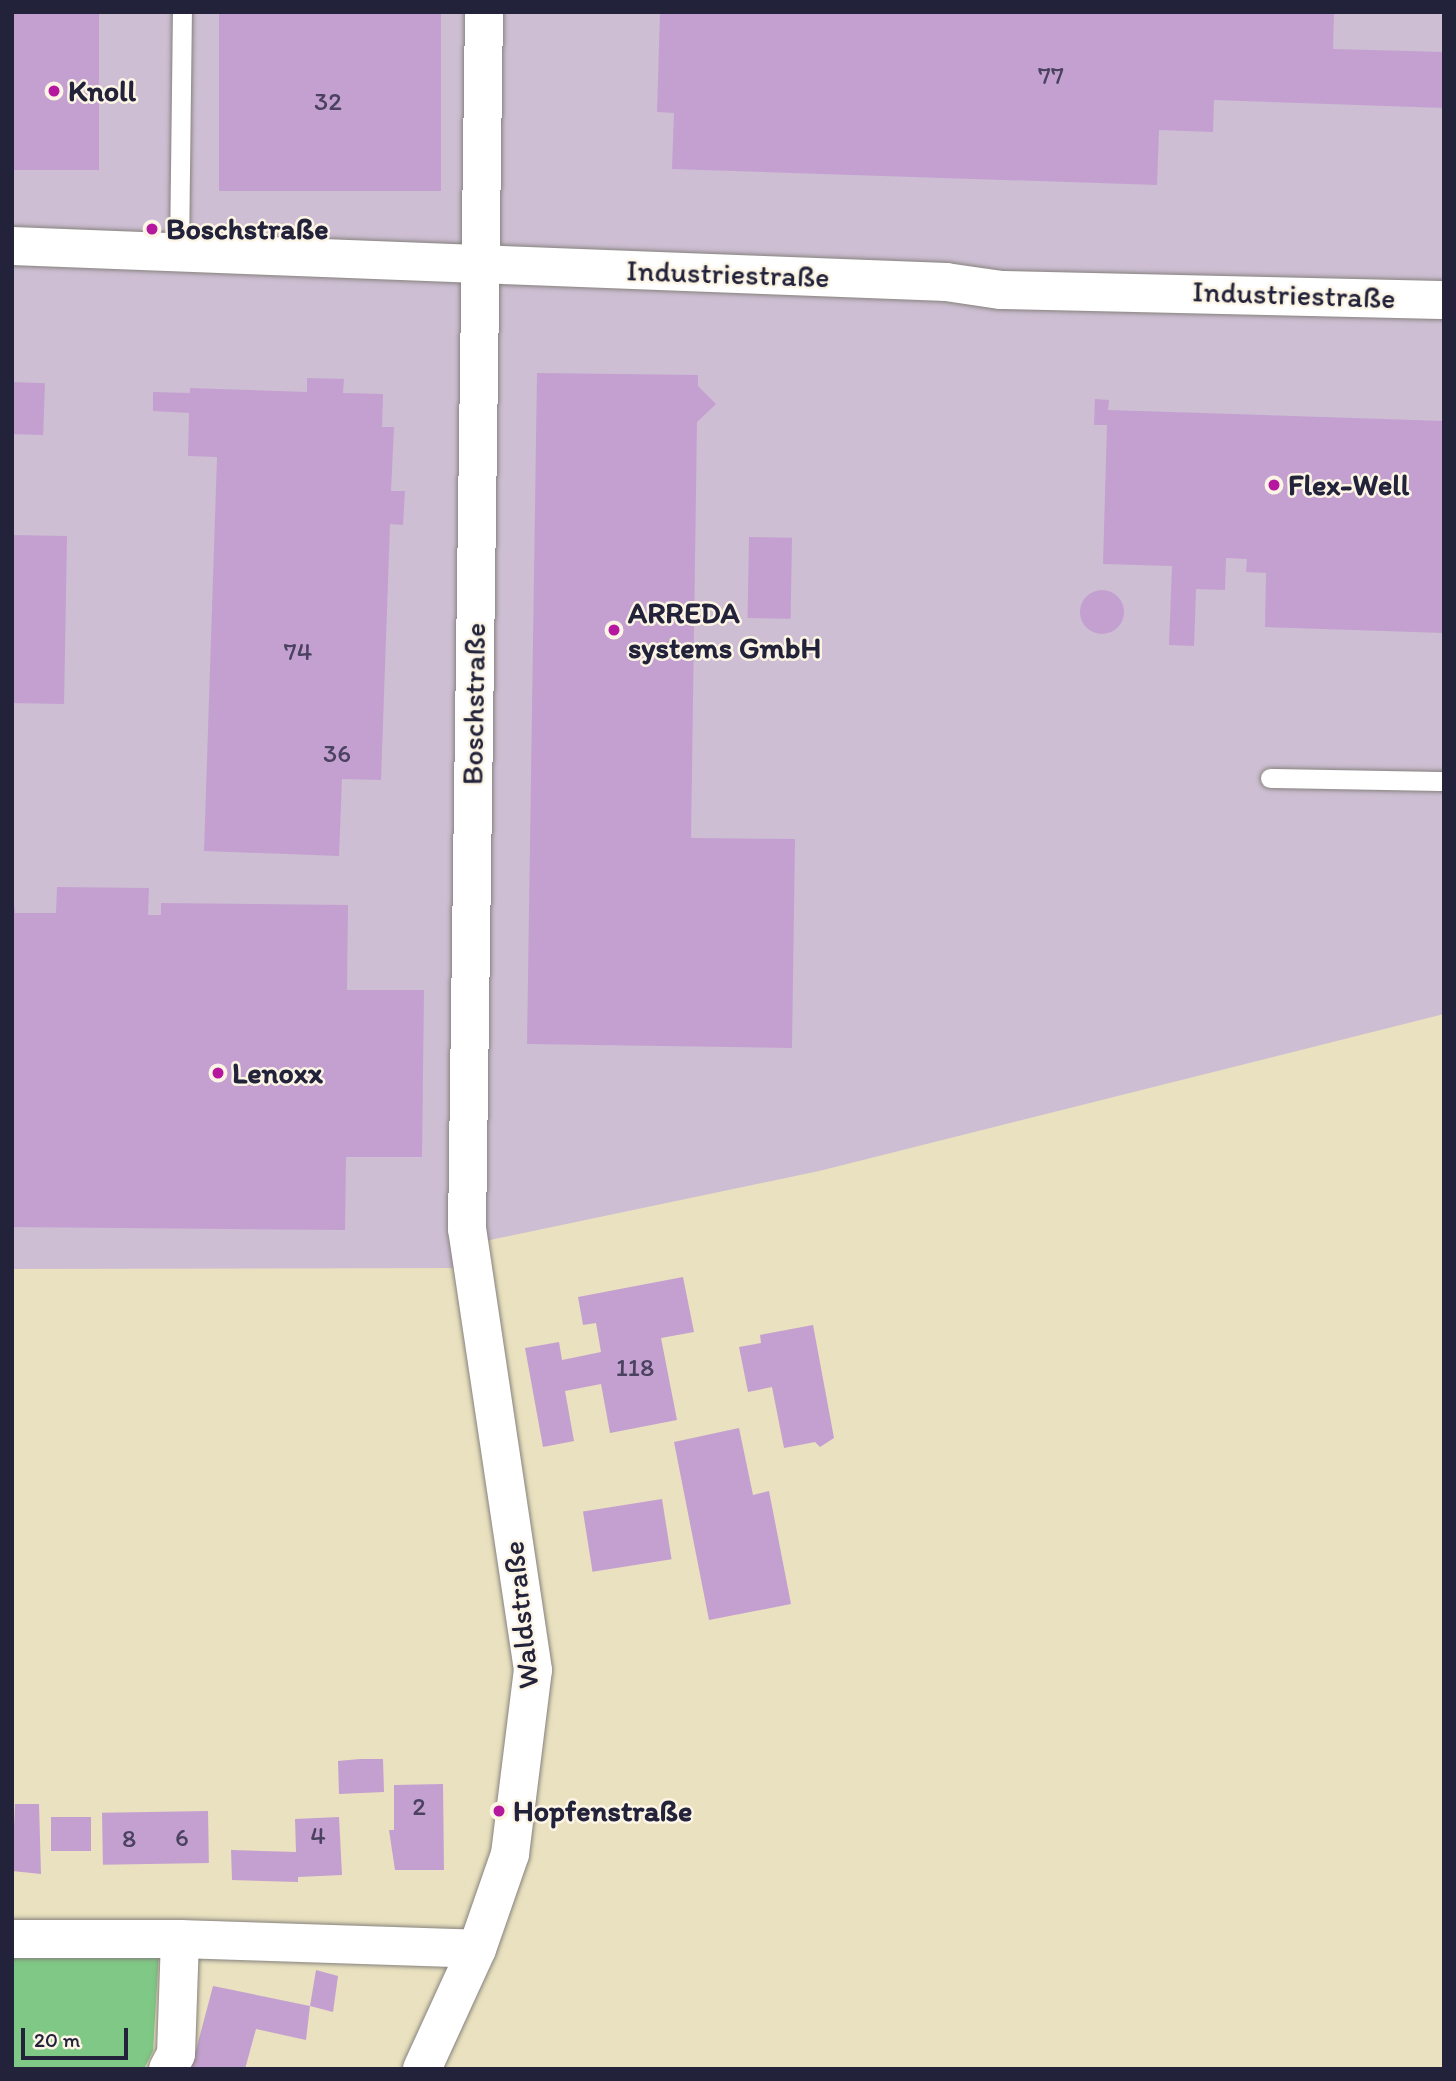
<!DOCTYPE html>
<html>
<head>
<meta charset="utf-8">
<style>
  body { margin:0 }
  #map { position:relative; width:1456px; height:2081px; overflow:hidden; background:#e9e1bf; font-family:Itim,sans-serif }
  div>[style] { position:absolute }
  .industrial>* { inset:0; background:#cdbed3 }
  .green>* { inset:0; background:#7fc885 }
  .building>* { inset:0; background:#c4a0d0; transform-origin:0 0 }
  .round { border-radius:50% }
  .roads { filter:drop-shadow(0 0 2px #86827d) drop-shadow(0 0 2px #86827d) }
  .service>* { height:19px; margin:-9.5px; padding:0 9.5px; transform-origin:9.5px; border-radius:9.5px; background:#fff }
  .minor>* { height:38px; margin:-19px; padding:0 19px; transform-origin:19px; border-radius:19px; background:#fff }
  .tertiary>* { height:38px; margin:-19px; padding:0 19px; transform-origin:19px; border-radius:19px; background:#fff }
  .dots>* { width:19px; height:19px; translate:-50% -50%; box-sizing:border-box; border:4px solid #fcf5e5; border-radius:50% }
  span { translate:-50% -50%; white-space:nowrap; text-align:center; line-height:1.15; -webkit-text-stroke:5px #fcf5e5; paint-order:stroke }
  .number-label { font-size:26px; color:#4a4260 }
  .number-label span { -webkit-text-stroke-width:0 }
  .poi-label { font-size:30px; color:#22223b; font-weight:700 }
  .left { translate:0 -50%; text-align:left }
  .street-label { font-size:30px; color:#22223b }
  .frame { position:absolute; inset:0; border:14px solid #22223b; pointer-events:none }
  .scale { position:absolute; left:21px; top:2028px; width:107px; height:32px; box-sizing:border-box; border:4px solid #22223b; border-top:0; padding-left:9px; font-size:21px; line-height:24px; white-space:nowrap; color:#22223b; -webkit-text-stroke:5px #fcf5e5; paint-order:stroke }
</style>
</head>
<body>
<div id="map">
  <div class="industrial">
    <div style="clip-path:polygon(12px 12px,1444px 12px,1444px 1014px,819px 1171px,457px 1247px,463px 1268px,12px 1269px)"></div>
  </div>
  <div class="green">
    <div style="clip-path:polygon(12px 1951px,159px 1952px,153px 2051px,144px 2069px,12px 2069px)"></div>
  </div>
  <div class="building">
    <div style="left:12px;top:12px;width:87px;height:158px"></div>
    <div style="left:219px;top:12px;width:222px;height:179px"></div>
    <div style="clip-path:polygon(660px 12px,1334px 12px,1333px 49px,1444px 52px,1444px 108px,1214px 100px,1213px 132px,1159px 130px,1157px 185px,672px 169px,674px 113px,657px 112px)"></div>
    <div style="clip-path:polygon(537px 373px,698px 375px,698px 386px,716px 404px,697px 422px,691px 838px,795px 839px,792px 1048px,527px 1044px)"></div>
    <div style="clip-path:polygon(307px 378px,344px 379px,343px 393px,383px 394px,382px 427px,394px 427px,391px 491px,405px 491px,403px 525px,390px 524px,381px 780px,342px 779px,339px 856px,204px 851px,217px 457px,188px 456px,189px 413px,153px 411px,153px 392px,190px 393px,190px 388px,307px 392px)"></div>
    <div style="left:12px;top:382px;width:33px;height:52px;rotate:2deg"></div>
    <div style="clip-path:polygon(1095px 399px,1109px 400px,1108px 410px,1444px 421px,1444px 633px,1265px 627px,1266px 573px,1246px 572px,1247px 559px,1226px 558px,1225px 590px,1196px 589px,1194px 646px,1169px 645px,1172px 566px,1103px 564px,1107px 425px,1094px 425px)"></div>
    <div style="left:12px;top:535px;width:55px;height:168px;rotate:1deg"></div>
    <div style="left:749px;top:537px;width:43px;height:81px;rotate:1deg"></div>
    <div class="round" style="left:1080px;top:590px;width:44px;height:44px"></div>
    <div style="clip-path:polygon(12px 885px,15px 913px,56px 913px,57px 887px,149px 888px,148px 915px,161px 915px,161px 903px,348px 905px,347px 990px,424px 990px,422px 1157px,346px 1157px,345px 1230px,12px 1227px)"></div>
    <div style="clip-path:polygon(683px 1277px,694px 1332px,661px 1338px,677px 1420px,610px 1433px,601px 1384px,565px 1391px,574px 1441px,543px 1447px,525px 1348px,559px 1342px,562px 1360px,601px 1352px,596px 1323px,583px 1325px,578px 1297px)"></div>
    <div style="clip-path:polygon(813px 1325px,834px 1438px,820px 1447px,815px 1442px,784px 1448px,772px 1387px,748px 1392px,739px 1347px,761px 1343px,760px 1335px)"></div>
    <div style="clip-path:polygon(739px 1428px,753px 1495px,769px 1491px,791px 1604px,709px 1620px,674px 1442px)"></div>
    <div style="left:662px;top:1499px;width:61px;height:80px;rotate:81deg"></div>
    <div style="clip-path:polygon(360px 1759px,383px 1759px,384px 1792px,339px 1794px,338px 1761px)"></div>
    <div style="clip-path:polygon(443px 1784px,444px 1870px,395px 1870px,389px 1830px,394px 1830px,394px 1785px)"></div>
    <div style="clip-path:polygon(15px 1804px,39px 1804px,41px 1874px,12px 1871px)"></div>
    <div style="left:208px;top:1811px;width:52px;height:106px;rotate:89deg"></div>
    <div style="left:91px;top:1817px;width:34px;height:40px;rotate:90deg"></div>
    <div style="clip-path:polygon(339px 1817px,342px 1875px,298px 1877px,298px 1882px,232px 1880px,231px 1850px,296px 1852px,295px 1819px)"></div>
    <div style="clip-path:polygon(316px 1970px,338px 1976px,333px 2012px,310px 2006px)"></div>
    <div style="clip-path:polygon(213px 1986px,310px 2006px,306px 2040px,256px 2029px,245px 2069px,191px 2069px)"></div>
  </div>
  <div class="roads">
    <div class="service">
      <div style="left:179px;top:253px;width:241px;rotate:-89.3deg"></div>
      <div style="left:1270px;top:778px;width:174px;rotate:1deg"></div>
    </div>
    <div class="minor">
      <div style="left:12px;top:1939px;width:168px"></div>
      <div style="left:180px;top:1939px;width:297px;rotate:1.9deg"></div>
      <div style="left:168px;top:2069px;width:17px;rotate:-62deg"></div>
      <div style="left:176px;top:2054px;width:115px;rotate:-88deg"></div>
      <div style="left:422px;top:2069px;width:132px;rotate:-65.4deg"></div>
      <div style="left:477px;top:1949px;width:101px;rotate:-70.8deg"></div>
      <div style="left:510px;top:1854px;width:185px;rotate:-82.9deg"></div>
      <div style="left:533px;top:1670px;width:446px;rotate:-98.5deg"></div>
      <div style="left:467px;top:1229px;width:1217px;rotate:-89.2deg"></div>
    </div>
    <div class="tertiary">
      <div style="left:12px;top:246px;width:935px;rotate:2.21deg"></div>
      <div style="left:946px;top:282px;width:56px;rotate:8.3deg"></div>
      <div style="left:1001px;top:290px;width:443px;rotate:1.3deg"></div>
    </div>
  </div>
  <div class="dots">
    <div style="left:54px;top:91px;background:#b5179e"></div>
    <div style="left:152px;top:229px;background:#b5179e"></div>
    <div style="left:1274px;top:485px;background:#b5179e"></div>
    <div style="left:614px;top:630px;background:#b5179e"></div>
    <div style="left:218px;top:1073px;background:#b5179e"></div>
    <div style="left:499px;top:1811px;background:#b5179e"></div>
  </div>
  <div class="number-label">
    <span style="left:1051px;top:76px">77</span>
    <span style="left:328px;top:102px">32</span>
    <span style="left:298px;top:652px">74</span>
    <span style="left:337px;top:754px">36</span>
    <span style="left:635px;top:1368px">118</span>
    <span style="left:419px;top:1807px">2</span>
    <span style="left:318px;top:1836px">4</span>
    <span style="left:182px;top:1838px">6</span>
    <span style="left:129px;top:1839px">8</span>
  </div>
  <div class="poi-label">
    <span class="left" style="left:68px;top:91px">Knoll</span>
    <span class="left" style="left:166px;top:229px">Boschstraße</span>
    <span class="left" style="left:1288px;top:485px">Flex-Well</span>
    <span class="left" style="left:628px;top:630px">ARREDA<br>systems GmbH</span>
    <span class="left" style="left:232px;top:1073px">Lenoxx</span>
    <span class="left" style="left:513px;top:1811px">Hopfenstraße</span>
  </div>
  <div class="street-label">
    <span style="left:728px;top:274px;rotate:2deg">Industriestraße</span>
    <span style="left:1294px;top:295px;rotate:2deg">Industriestraße</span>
    <span style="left:474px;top:704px;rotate:-89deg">Boschstraße</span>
    <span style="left:521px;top:1615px;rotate:-96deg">Waldstraße</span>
  </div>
  <div class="frame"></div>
  <div class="scale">20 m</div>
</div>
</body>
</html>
